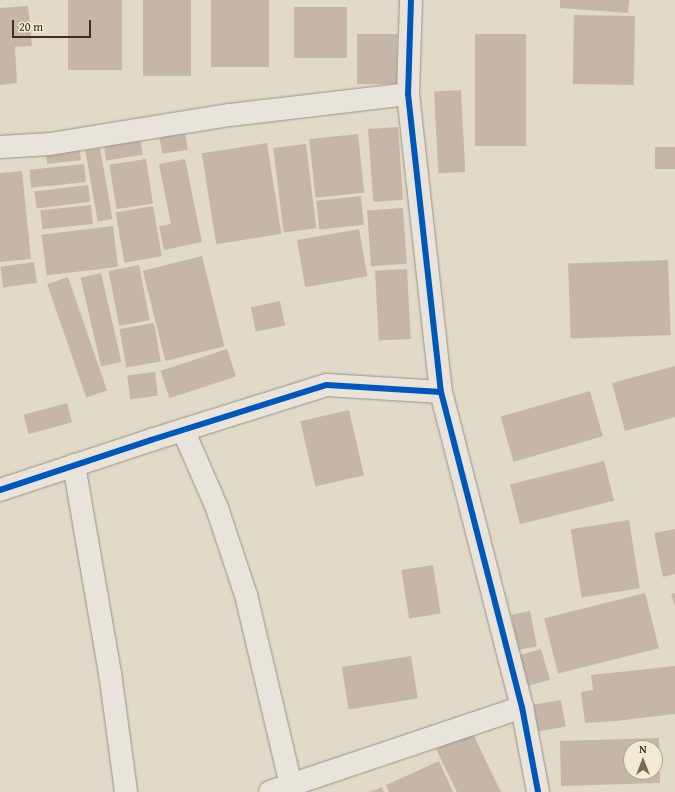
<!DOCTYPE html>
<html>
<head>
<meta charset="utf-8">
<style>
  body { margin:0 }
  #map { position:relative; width:675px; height:792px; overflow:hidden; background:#e2dac8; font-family:"Gentium Book Plus",serif }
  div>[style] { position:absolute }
  .building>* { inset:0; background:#c6b6a9; transform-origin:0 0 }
  .roads { filter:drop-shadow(0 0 1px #9a9285) drop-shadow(0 0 1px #9a9285) }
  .minor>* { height:22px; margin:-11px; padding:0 11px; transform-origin:11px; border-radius:11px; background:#e8e4dc }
  .tertiary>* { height:22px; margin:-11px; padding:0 11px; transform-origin:11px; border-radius:11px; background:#e8e4dc }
  .cycleway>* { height:6px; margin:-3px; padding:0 3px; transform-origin:3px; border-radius:3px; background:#0057b8 }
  span { translate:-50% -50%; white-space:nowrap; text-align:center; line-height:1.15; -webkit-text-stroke:3px #f3ead5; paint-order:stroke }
  .north { position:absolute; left:623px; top:740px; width:40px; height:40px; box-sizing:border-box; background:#f3ead5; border:1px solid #ad9e88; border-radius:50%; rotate:0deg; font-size:11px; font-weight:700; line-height:16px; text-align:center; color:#442c15 }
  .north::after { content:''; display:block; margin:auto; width:14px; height:18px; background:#7b6954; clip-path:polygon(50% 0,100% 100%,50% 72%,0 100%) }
  .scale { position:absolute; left:12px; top:20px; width:79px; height:18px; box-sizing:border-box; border:2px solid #442c15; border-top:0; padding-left:5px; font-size:12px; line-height:14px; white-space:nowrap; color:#442c15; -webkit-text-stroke:3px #f3ead5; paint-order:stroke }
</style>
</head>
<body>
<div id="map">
  <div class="building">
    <div style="left:68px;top:0;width:54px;height:70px"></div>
    <div style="left:143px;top:0;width:48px;height:76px"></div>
    <div style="left:211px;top:0;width:58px;height:67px"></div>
    <div style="clip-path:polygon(560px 0,629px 0,628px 13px,560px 8px)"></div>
    <div style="clip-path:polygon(28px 6px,32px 46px,15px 47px,17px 83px,0 85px,0 8px)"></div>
    <div style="left:294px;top:7px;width:53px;height:51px"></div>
    <div style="left:574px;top:15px;width:61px;height:69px;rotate:1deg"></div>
    <div style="left:357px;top:34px;width:40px;height:50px"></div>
    <div style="left:475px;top:34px;width:51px;height:112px"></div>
    <div style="left:461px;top:90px;width:82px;height:27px;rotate:87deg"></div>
    <div style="left:398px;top:127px;width:73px;height:30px;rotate:86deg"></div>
    <div style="left:185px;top:132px;width:18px;height:26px;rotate:81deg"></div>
    <div style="left:358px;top:134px;width:59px;height:49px;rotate:84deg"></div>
    <div style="left:140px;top:137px;width:18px;height:37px;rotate:81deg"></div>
    <div style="left:267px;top:143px;width:92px;height:66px;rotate:81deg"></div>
    <div style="left:79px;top:144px;width:16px;height:34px;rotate:83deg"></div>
    <div style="left:306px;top:144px;width:85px;height:33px;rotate:83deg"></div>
    <div style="left:655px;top:147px;width:20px;height:22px"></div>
    <div style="left:100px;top:148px;width:72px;height:15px;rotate:80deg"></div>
    <div style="left:146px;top:159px;width:45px;height:37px;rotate:81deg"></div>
    <div style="clip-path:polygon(185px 159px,202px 242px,164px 250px,159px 226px,171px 224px,159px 164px)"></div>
    <div style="left:84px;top:164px;width:18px;height:55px;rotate:84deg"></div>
    <div style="clip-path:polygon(22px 171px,31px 259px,0 262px,0 173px)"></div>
    <div style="left:88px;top:185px;width:17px;height:54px;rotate:83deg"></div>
    <div style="left:361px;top:196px;width:29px;height:45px;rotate:84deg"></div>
    <div style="left:91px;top:205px;width:19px;height:51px;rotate:84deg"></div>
    <div style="left:153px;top:206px;width:51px;height:38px;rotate:80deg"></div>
    <div style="left:403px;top:208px;width:56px;height:36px;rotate:86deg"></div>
    <div style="left:113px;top:226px;width:41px;height:72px;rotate:83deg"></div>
    <div style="left:359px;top:229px;width:48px;height:63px;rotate:80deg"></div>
    <div style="left:202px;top:256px;width:93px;height:61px;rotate:76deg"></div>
    <div style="left:668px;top:260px;width:75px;height:100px;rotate:88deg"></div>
    <div style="left:34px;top:262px;width:21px;height:34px;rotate:82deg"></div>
    <div style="left:139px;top:265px;width:56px;height:31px;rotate:79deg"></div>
    <div style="left:407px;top:269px;width:70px;height:32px;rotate:87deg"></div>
    <div style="left:101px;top:273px;width:91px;height:21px;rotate:77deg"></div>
    <div style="left:68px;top:277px;width:120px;height:22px;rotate:71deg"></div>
    <div style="left:280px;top:301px;width:25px;height:30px;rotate:78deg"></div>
    <div style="left:154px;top:323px;width:39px;height:35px;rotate:80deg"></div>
    <div style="left:227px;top:349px;width:29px;height:70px;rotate:72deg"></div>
    <div style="clip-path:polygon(675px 366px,675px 417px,625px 431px,612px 383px)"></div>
    <div style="left:155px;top:372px;width:24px;height:28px;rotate:83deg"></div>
    <div style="left:590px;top:391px;width:47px;height:93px;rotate:74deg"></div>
    <div style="left:67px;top:403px;width:20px;height:45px;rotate:75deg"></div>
    <div style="left:349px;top:410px;width:67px;height:50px;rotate:77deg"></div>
    <div style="left:604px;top:461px;width:41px;height:97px;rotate:76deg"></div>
    <div style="left:629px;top:520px;width:69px;height:59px;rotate:81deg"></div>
    <div style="clip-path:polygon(675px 529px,675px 574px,663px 577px,654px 533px)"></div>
    <div style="left:433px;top:565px;width:49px;height:32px;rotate:81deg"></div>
    <div style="left:645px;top:593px;width:57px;height:104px;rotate:76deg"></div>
    <div style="clip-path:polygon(675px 593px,675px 607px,671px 594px)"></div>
    <div style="left:530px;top:611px;width:36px;height:19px;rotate:79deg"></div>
    <div style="left:541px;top:649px;width:32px;height:23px;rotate:74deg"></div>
    <div style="left:411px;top:656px;width:43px;height:70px;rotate:81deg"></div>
    <div style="clip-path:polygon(675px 666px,675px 714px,616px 721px,585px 723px,581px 692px,593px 690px,591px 675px)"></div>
    <div style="left:561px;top:700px;width:27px;height:28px;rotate:80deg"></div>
    <div style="clip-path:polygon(472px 732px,501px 792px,457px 792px,436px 749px)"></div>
    <div style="clip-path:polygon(evenodd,659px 738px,660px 783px,561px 786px,560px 741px,659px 738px,631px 748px,655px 748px,655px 772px,631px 772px,631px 748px)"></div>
    <div style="clip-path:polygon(439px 761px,453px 792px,389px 792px,386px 785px)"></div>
    <div style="clip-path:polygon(382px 787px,384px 792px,369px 792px)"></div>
  </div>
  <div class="roads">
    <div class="minor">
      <div style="left:0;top:147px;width:50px;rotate:-3.4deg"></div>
      <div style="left:50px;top:144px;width:182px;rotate:-9.2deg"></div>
      <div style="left:230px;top:115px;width:179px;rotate:-6.7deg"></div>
      <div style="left:183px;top:430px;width:85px;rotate:66.4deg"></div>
      <div style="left:217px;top:508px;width:92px;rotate:71.6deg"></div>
      <div style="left:246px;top:595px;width:195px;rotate:76.7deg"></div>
      <div style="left:74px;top:465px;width:211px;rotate:80.2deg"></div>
      <div style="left:110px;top:673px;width:120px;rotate:82.3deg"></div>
      <div style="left:0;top:490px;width:159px;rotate:-18.3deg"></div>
      <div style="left:151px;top:440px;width:184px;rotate:-17.4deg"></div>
      <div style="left:327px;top:385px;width:114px;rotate:3.5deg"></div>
      <div style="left:270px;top:792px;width:266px;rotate:-18.6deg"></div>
    </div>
    <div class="tertiary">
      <div style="left:411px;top:0;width:94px;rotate:91.8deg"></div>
      <div style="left:408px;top:94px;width:300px;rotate:83.7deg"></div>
      <div style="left:441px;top:392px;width:325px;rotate:75.6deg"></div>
      <div style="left:522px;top:707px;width:86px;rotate:79.3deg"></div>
    </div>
  </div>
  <div class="cycleway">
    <div style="left:411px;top:0;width:94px;rotate:91.8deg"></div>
    <div style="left:408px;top:94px;width:300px;rotate:83.7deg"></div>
    <div style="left:441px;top:392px;width:325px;rotate:75.6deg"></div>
    <div style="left:522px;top:707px;width:86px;rotate:79.3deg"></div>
    <div style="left:0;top:490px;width:159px;rotate:-18.3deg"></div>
    <div style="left:151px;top:440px;width:184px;rotate:-17.4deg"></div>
    <div style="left:327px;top:385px;width:114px;rotate:3.5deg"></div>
  </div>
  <div class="north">N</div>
  <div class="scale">20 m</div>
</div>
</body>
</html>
